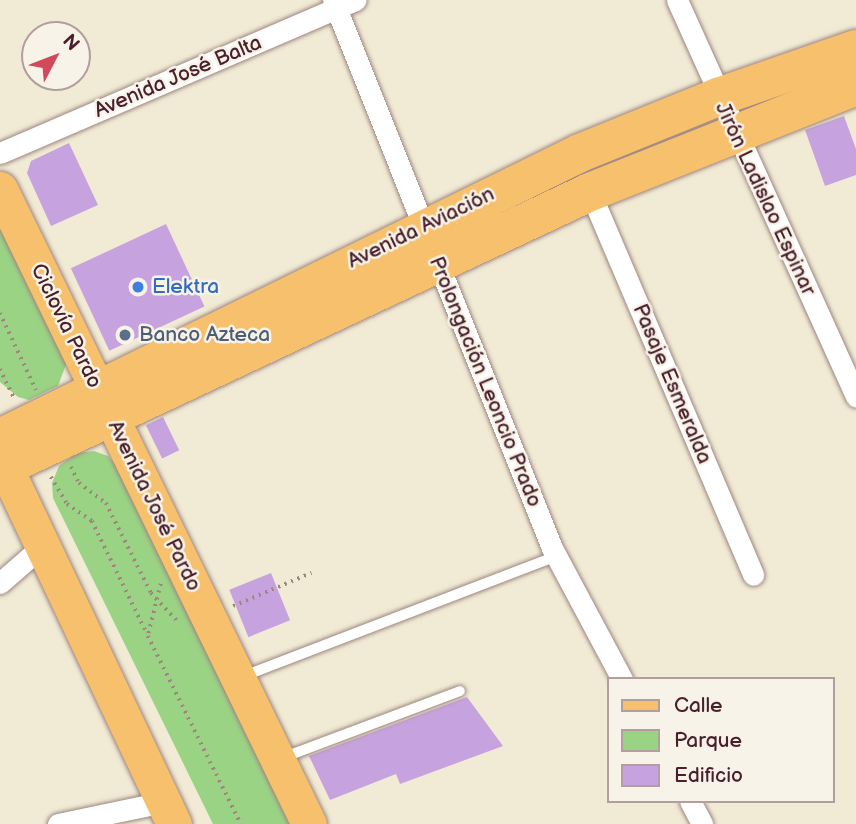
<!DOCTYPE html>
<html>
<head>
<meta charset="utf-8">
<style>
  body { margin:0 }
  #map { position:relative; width:856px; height:824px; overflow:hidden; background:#f1ebd5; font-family:"Balsamiq Sans",sans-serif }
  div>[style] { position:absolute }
  .green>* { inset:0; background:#9bd385 }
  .building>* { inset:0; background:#c6a3de; transform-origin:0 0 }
  .path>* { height:3.5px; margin-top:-1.75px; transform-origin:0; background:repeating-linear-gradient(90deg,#9e8580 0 2px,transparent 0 7px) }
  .roads { filter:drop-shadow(0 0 2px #9e8580) drop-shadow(0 0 2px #9e8580) }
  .lane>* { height:10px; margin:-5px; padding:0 5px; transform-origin:5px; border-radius:5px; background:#fff }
  .street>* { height:21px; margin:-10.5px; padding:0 10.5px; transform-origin:10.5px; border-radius:10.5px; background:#fff }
  .primary>* { height:35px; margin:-17.5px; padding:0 17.5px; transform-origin:17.5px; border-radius:17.5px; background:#f7c06c }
  .highway>* { height:38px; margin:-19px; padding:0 19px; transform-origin:19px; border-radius:19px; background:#f7c06c }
  .dots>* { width:19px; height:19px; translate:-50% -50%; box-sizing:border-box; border:4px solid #f7f3e8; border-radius:50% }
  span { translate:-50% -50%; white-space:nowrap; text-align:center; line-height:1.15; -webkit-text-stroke:5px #f7f3e8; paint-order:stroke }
  .street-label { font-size:21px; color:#4a1f2b }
  .shop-label { font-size:21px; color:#366cbe }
  .left { translate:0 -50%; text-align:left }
  .service-label { font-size:21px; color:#4e5e75 }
  .legend { position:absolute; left:607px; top:677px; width:228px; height:126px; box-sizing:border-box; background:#f7f3e8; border:2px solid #b29e9c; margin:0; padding:9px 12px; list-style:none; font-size:21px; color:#4a1f2b }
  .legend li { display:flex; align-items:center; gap:14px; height:35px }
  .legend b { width:35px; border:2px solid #b29e9c }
  .north { position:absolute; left:21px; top:21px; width:70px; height:70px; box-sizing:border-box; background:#f7f3e8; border:2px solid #b29e9c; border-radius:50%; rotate:48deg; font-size:19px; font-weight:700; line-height:28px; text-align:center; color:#4a1f2b }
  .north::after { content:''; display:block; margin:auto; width:24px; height:32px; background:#d1495b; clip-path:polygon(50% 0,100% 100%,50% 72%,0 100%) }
</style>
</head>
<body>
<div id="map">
  <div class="green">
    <div style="clip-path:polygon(0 219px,67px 362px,58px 386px,29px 400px,18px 397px,0 382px)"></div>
    <div style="clip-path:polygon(94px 451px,108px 456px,121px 471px,293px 824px,213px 824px,53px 498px,52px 483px,59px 466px,77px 453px)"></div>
  </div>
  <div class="building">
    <div style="clip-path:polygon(844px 116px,856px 149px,856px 175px,825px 186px,805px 130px)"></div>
    <div style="clip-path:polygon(69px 143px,98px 205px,51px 226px,27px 173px,31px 161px)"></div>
    <div style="left:166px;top:224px;width:91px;height:105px;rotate:65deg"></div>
    <div style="left:163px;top:417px;width:37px;height:19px;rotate:64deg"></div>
    <div style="left:271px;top:573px;width:51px;height:45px;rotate:68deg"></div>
    <div style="clip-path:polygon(467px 697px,503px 746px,400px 784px,396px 774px,330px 800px,309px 756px)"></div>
  </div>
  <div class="path">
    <div style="left:0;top:313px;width:85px;rotate:64.9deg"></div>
    <div style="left:0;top:369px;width:34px;rotate:64deg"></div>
    <div style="left:71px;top:467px;width:18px;rotate:63deg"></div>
    <div style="left:79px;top:483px;width:34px;rotate:37deg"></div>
    <div style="left:106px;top:503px;width:101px;rotate:63.4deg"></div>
    <div style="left:151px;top:593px;width:40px;rotate:47deg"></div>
    <div style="left:51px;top:477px;width:31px;rotate:59deg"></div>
    <div style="left:67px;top:504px;width:30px;rotate:34deg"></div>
    <div style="left:92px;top:521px;width:126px;rotate:64deg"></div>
    <div style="left:161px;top:584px;width:54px;rotate:104deg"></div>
    <div style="left:148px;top:636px;width:210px;rotate:63.7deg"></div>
    <div style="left:233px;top:606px;width:85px;rotate:-22.9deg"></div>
  </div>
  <div class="roads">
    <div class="lane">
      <div style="left:244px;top:676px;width:334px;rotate:-21deg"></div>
      <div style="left:282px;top:758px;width:190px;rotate:-20.6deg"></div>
    </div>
    <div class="street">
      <div style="left:333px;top:0;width:590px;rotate:68.22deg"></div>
      <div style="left:552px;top:548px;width:149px;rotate:61.9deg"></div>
      <div style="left:677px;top:0;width:435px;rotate:65.7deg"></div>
      <div style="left:0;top:153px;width:387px;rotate:-23.3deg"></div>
      <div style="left:590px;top:192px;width:416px;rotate:66.9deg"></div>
      <div style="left:0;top:583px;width:55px;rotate:-41.3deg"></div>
      <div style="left:690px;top:801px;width:26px;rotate:62deg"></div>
      <div style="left:58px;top:824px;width:107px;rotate:-11.8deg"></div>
    </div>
    <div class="primary">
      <div style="left:0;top:189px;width:706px;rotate:64.05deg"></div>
      <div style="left:0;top:456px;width:407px;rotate:64.7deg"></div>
    </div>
    <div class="highway">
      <div style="left:0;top:438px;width:646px;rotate:-26.17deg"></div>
      <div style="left:580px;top:153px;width:149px;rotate:-22.1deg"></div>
      <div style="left:718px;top:97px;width:146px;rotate:-19.2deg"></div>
      <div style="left:0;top:469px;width:652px;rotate:-25.15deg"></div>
      <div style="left:590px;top:192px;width:286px;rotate:-21.7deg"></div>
    </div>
  </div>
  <div class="dots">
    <div style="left:138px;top:287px;background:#3f7fe0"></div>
    <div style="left:125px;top:335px;background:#5c6f8a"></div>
  </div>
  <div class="street-label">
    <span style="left:178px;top:77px;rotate:-23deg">Avenida José Balta</span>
    <span style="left:765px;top:199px;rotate:65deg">Jirón Ladislao Espinar</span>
    <span style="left:421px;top:228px;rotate:-26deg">Avenida Aviación</span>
    <span style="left:66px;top:326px;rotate:64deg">Ciclovía Pardo</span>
    <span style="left:485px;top:382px;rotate:68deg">Prolongación Leoncio Prado</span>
    <span style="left:672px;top:384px;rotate:67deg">Pasaje Esmeralda</span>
    <span style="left:154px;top:506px;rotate:64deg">Avenida José Pardo</span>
  </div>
  <div class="shop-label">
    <span class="left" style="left:152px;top:287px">Elektra</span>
  </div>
  <div class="service-label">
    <span class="left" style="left:139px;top:335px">Banco Azteca</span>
  </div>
  <ul class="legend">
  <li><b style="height:9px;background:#f7c06c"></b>Calle</li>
  <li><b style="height:19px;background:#9bd385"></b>Parque</li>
  <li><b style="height:19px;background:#c6a3de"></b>Edificio</li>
  </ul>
  <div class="north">N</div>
</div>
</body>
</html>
